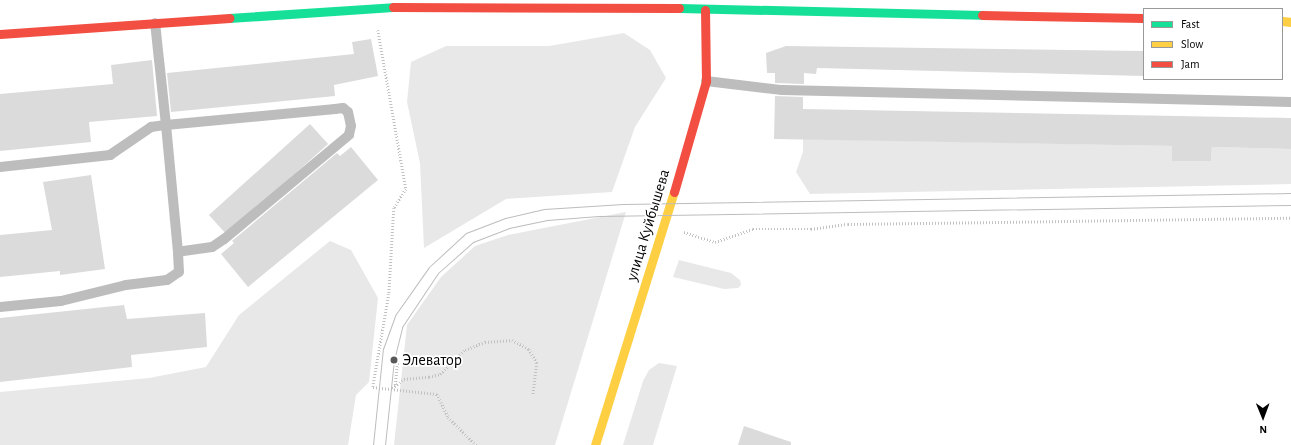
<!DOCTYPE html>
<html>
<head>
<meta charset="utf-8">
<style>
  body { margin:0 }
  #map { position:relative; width:1291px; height:445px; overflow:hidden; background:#fff; font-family:"Alegreya Sans",sans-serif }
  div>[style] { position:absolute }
  .green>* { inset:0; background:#e8e8e8 }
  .building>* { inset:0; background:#dbdbdb; transform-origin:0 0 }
  .path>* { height:2.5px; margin-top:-1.25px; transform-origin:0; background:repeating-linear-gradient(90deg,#c2c2c2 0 1px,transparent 0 3px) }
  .lane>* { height:10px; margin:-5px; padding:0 5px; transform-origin:5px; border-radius:5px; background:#bdbdbd }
  .fast>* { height:9px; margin:-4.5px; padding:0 4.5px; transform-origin:4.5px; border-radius:4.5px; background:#16e098 }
  .slow>* { height:9px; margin:-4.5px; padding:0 4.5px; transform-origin:4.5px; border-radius:4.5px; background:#ffcf43 }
  .jam>* { height:9px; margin:-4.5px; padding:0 4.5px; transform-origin:4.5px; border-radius:4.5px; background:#f24e42 }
  .tram>* { height:1px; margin:-0.5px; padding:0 0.5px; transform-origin:0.5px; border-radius:0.5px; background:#bdbdbd }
  .dots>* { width:11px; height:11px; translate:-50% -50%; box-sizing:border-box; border:2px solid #fff; border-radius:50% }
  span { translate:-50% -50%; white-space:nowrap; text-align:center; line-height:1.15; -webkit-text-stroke:3.5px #fff; paint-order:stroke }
  .street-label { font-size:16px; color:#000 }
  .poi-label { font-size:16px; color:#000 }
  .left { translate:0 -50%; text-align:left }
  .legend { position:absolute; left:1143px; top:8px; width:140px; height:72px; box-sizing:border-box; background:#fff; border:1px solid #999; margin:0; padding:5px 7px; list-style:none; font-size:12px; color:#000 }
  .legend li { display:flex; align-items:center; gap:8px; height:20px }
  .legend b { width:20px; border:1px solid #999 }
  .north { position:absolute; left:1243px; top:397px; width:40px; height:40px; -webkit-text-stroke:3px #fff; paint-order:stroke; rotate:179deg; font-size:11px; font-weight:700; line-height:16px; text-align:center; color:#000 }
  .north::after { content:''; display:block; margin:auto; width:14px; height:18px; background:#000; clip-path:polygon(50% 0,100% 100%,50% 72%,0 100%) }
</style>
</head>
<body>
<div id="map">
  <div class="green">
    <div style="clip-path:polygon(624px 33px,650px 50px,666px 78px,635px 127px,612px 192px,506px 199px,424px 248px,420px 163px,407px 102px,411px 62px,446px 46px,549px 46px)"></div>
    <div style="clip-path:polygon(803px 139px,1172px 146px,1173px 161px,1211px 161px,1212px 147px,1291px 149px,1291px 184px,810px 194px,796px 172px,803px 152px)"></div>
    <div style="clip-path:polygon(626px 212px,555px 445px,394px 445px,407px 325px,441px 277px,475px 246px,508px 235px)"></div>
    <div style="clip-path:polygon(330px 241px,351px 250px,378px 298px,369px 382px,356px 395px,348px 445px,0 445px,0 392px,149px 378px,206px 367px,239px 315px)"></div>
    <div style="clip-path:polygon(679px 260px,731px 273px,740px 280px,741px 285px,738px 288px,724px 289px,673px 277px)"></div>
    <div style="clip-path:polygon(659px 363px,677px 366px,653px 445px,623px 445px,643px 381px,649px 370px)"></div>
  </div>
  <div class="building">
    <div style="clip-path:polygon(371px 39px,378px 76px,334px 85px,335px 96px,171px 112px,167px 73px,354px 54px,352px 42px)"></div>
    <div style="clip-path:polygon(786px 46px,1144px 51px,1144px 76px,817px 68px,816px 74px,804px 73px,804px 84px,775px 83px,775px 73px,767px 73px,766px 53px)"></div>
    <div style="clip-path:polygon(152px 60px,157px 116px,89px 122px,91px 142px,0 151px,0 94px,113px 84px,111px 65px)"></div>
    <div style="clip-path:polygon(775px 96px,803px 97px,803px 109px,1291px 118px,1291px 149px,1212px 147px,1211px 161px,1172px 161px,1172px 146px,774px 139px)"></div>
    <div style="left:310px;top:124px;width:27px;height:136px;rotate:48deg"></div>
    <div style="clip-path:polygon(351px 147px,378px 180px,248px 287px,221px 254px,234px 243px,232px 241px,337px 153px,340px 156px)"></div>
    <div style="clip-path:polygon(91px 175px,105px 269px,60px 275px,60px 271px,0 277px,0 235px,52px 230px,43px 182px)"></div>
    <div style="clip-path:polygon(124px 305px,127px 319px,205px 313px,207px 347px,131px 355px,132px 367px,0 382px,0 318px)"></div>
    <div style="clip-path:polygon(744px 426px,791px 442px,791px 445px,738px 445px)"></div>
  </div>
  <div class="path">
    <div style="left:378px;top:30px;width:161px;rotate:80deg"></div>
    <div style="left:406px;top:189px;width:22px;rotate:122deg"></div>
    <div style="left:394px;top:208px;width:86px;rotate:93.3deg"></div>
    <div style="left:389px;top:294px;width:94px;rotate:99.8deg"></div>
    <div style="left:373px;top:387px;width:64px;rotate:6.2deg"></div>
    <div style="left:437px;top:394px;width:25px;rotate:64deg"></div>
    <div style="left:448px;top:417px;width:40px;rotate:45deg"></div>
    <div style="left:684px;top:232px;width:33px;rotate:18deg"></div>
    <div style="left:715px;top:242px;width:40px;rotate:-18.9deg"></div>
    <div style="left:753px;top:229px;width:58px"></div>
    <div style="left:811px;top:229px;width:37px;rotate:-8deg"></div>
    <div style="left:848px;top:224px;width:443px;rotate:-0.8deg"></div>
    <div style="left:395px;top:385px;width:27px;rotate:-84deg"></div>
    <div style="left:392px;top:388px;width:15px;rotate:-37deg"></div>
    <div style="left:404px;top:379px;width:25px;rotate:-5deg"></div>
    <div style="left:429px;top:377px;width:11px;rotate:-15deg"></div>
    <div style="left:440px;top:374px;width:35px;rotate:-44deg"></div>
    <div style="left:465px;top:350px;width:22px;rotate:-22deg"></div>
    <div style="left:485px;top:342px;width:27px;rotate:-4deg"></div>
    <div style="left:512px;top:340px;width:19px;rotate:28deg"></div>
    <div style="left:529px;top:349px;width:16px;rotate:60deg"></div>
    <div style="left:537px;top:363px;width:31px;rotate:97deg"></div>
  </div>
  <div class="lane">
    <div style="left:706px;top:81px;width:77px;rotate:6.8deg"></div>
    <div style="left:782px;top:90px;width:509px;rotate:1.35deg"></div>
    <div style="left:0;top:167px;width:111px;rotate:-6.2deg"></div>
    <div style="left:110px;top:155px;width:50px;rotate:-34.3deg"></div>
    <div style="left:151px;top:127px;width:15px;rotate:-8deg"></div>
    <div style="left:166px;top:125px;width:170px;rotate:-5.4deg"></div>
    <div style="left:335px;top:109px;width:8px;rotate:-7deg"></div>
    <div style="left:343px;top:108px;width:6px;rotate:39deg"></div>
    <div style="left:348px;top:112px;width:14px;rotate:78deg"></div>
    <div style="left:351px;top:126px;width:9px;rotate:103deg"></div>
    <div style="left:349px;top:135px;width:163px;rotate:140.2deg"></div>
    <div style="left:224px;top:239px;width:14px;rotate:146deg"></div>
    <div style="left:212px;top:247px;width:34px;rotate:172deg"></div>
    <div style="left:178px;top:252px;width:128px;rotate:-95.4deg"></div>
    <div style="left:166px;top:125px;width:65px;rotate:-96.1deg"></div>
    <div style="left:159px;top:60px;width:37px;rotate:-96deg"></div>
    <div style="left:0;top:307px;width:61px;rotate:-5.6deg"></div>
    <div style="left:61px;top:301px;width:67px;rotate:-13.8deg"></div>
    <div style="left:126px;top:285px;width:41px;rotate:-7deg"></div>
    <div style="left:167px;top:280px;width:14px;rotate:-34deg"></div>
    <div style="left:179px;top:272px;width:20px;rotate:-93deg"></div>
  </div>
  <div class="fast">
    <div style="left:679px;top:8px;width:303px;rotate:1.3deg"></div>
    <div style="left:229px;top:18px;width:164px;rotate:-3.8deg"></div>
  </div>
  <div class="slow">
    <div style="left:1282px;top:21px;width:9px;rotate:6deg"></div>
    <div style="left:595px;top:445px;width:265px;rotate:-72.7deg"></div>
  </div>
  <div class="jam">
    <div style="left:393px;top:7px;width:286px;rotate:0.2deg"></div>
    <div style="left:982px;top:15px;width:162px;rotate:1.1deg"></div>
    <div style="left:0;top:34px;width:230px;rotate:-4deg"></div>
    <div style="left:674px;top:192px;width:116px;rotate:-73.9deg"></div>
    <div style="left:706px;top:81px;width:71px;rotate:-90.8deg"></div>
  </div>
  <div class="tram">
    <div style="left:373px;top:445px;width:97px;rotate:-84.1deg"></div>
    <div style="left:383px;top:349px;width:37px;rotate:-70deg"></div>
    <div style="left:396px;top:314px;width:57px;rotate:-54.9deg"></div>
    <div style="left:429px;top:267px;width:50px;rotate:-42.6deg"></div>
    <div style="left:466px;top:233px;width:42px;rotate:-21deg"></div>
    <div style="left:505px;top:218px;width:40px;rotate:-13deg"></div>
    <div style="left:544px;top:209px;width:79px;rotate:-3.6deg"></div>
    <div style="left:623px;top:204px;width:668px;rotate:-0.94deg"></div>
    <div style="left:385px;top:445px;width:85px;rotate:-84deg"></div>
    <div style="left:394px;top:360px;width:34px;rotate:-76deg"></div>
    <div style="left:402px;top:327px;width:65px;rotate:-56.3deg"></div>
    <div style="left:438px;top:273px;width:47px;rotate:-41.5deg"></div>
    <div style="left:473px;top:242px;width:39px;rotate:-21deg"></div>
    <div style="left:509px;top:228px;width:39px;rotate:-12deg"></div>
    <div style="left:547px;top:220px;width:52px;rotate:-4.4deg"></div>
    <div style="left:599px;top:216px;width:692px;rotate:-0.91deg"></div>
  </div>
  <div class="dots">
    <div style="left:394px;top:360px;background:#595959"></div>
  </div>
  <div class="street-label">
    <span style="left:648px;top:225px;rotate:-73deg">улица Куйбышева</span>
  </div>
  <div class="poi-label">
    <span class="left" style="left:402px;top:360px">Элеватор</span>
  </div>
  <ul class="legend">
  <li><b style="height:5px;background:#16e098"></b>Fast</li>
  <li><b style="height:5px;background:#ffcf43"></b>Slow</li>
  <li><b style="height:5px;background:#f24e42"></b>Jam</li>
  </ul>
  <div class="north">N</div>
</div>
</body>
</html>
